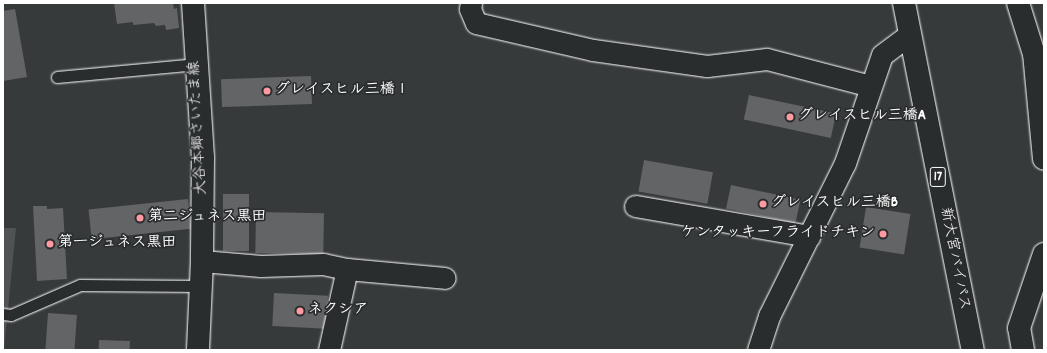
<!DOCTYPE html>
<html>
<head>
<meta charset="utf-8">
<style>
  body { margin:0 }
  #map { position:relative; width:1047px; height:353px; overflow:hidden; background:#373a3b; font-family:Dekko,"Klee One",sans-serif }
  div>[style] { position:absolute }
  .green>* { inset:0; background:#505354 }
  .building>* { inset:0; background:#636465; transform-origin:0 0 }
  .roads { filter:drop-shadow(0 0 1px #fff) drop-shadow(0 0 1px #fff) }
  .service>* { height:11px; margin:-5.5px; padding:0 5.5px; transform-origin:5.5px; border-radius:5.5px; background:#2a2d2e }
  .minor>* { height:21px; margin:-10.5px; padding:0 10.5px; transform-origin:10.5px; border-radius:10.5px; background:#2a2d2e }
  .secondary>* { height:22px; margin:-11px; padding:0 11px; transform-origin:11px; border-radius:11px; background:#2a2d2e }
  .trunk>* { height:22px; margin:-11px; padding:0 11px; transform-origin:11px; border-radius:11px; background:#2a2d2e }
  .dots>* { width:11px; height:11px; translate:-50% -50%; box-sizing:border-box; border:2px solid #2a2d2e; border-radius:50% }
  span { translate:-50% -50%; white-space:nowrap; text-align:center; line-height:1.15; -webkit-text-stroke:3.5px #2a2d2e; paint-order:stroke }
  .shield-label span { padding:1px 3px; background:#2a2d2e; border:1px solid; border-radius:3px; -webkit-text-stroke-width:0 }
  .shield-label { font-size:14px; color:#fff; font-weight:700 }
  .poi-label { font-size:15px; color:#fff; font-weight:700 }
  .left { translate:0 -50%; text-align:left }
  .right { translate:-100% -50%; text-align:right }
  .street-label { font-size:15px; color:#fff }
  .frame { position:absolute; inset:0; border:4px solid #fff; pointer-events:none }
</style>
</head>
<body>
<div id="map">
  <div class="green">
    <div style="clip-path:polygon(3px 228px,16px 228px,4px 350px,3px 350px)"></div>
  </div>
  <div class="building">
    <div style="clip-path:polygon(114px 3px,173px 3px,174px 9px,177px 8px,179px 28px,166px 30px,165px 25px,156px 26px,154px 23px,133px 25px,133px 22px,117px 24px)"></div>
    <div style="clip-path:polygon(15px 9px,27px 77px,3px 81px,3px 11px)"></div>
    <div style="left:311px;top:76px;width:28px;height:90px;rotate:88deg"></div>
    <div style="left:749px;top:95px;width:89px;height:25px;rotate:12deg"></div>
    <div style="left:644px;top:160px;width:70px;height:32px;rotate:10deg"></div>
    <div style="left:731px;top:185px;width:71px;height:24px;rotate:12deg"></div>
    <div style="left:223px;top:194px;width:26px;height:57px"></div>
    <div style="left:188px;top:199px;width:30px;height:100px;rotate:84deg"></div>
    <div style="clip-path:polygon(33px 206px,47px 206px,47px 209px,63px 208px,67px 279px,37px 281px)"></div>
    <div style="left:866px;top:207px;width:45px;height:41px;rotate:9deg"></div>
    <div style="left:256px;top:212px;width:68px;height:41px;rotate:1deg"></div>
    <div style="left:274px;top:293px;width:54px;height:33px;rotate:3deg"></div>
    <div style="left:48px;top:313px;width:29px;height:37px;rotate:4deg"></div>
    <div style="left:99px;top:340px;width:31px;height:10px;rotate:2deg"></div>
  </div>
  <div class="roads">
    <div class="service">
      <div style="left:57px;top:77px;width:141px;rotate:-5.3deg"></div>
      <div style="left:3px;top:314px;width:8px;rotate:7deg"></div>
      <div style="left:11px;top:315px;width:75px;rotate:-23.5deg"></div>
      <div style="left:80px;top:285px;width:121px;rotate:0.5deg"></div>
    </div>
    <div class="minor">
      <div style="left:471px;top:3px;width:6px;rotate:99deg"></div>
      <div style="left:470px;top:9px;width:15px;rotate:67deg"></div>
      <div style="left:476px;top:23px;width:120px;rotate:13deg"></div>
      <div style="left:593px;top:50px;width:115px;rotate:8deg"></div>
      <div style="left:707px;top:66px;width:60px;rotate:-6.7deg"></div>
      <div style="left:767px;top:59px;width:107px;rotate:14.6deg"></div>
      <div style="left:635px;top:206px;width:177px;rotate:9.8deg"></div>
      <div style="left:202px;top:261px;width:59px;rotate:4.8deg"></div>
      <div style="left:261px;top:266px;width:62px;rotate:-1.8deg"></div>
      <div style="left:323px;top:264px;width:25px;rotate:12deg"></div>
      <div style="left:347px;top:269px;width:98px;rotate:5.2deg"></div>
      <div style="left:329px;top:350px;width:83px;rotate:-77.5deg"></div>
      <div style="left:758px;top:350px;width:36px;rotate:-72deg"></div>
      <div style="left:769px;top:316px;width:171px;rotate:-63.6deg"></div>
      <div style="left:845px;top:163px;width:114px;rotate:-71.1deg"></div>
      <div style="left:882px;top:55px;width:34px;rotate:-37deg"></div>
    </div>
    <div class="secondary">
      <div style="left:193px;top:3px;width:155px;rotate:86.3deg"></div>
      <div style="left:203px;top:158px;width:103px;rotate:90.6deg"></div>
      <div style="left:202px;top:261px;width:89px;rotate:92.6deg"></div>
    </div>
    <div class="trunk">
      <div style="left:904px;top:3px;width:354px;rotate:78.8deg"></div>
      <div style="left:1018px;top:3px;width:67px;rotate:72.6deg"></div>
      <div style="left:1034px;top:53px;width:106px;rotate:84.6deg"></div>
      <div style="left:1023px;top:350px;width:22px;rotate:-100deg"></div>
      <div style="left:1019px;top:328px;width:78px;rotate:-71.3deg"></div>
    </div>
  </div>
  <div class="dots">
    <div style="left:267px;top:91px;background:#ff9aa2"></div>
    <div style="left:790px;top:117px;background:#ff9aa2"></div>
    <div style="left:763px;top:204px;background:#ff9aa2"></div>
    <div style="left:140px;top:218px;background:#ff9aa2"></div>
    <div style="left:883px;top:234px;background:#ff9aa2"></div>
    <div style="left:50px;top:244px;background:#ff9aa2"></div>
    <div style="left:300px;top:311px;background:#ff9aa2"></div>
  </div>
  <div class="shield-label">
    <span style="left:938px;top:177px">17</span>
  </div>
  <div class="poi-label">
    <span class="left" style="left:275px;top:91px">グレイスヒル三橋Ⅰ</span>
    <span class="left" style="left:798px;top:117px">グレイスヒル三橋A</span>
    <span class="left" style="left:771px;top:204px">グレイスヒル三橋B</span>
    <span class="left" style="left:148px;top:218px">第二ジュネス黒田</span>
    <span class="right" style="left:875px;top:234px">ケンタッキーフライドチキン</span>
    <span class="left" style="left:58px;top:244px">第一ジュネス黒田</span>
    <span class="left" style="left:308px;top:311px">ネクシア</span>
  </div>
  <div class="street-label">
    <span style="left:199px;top:128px;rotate:-93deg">大谷本郷さいたま線</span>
    <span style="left:954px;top:259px;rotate:79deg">新大宮バイパス</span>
  </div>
  <div class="frame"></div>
</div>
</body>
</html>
